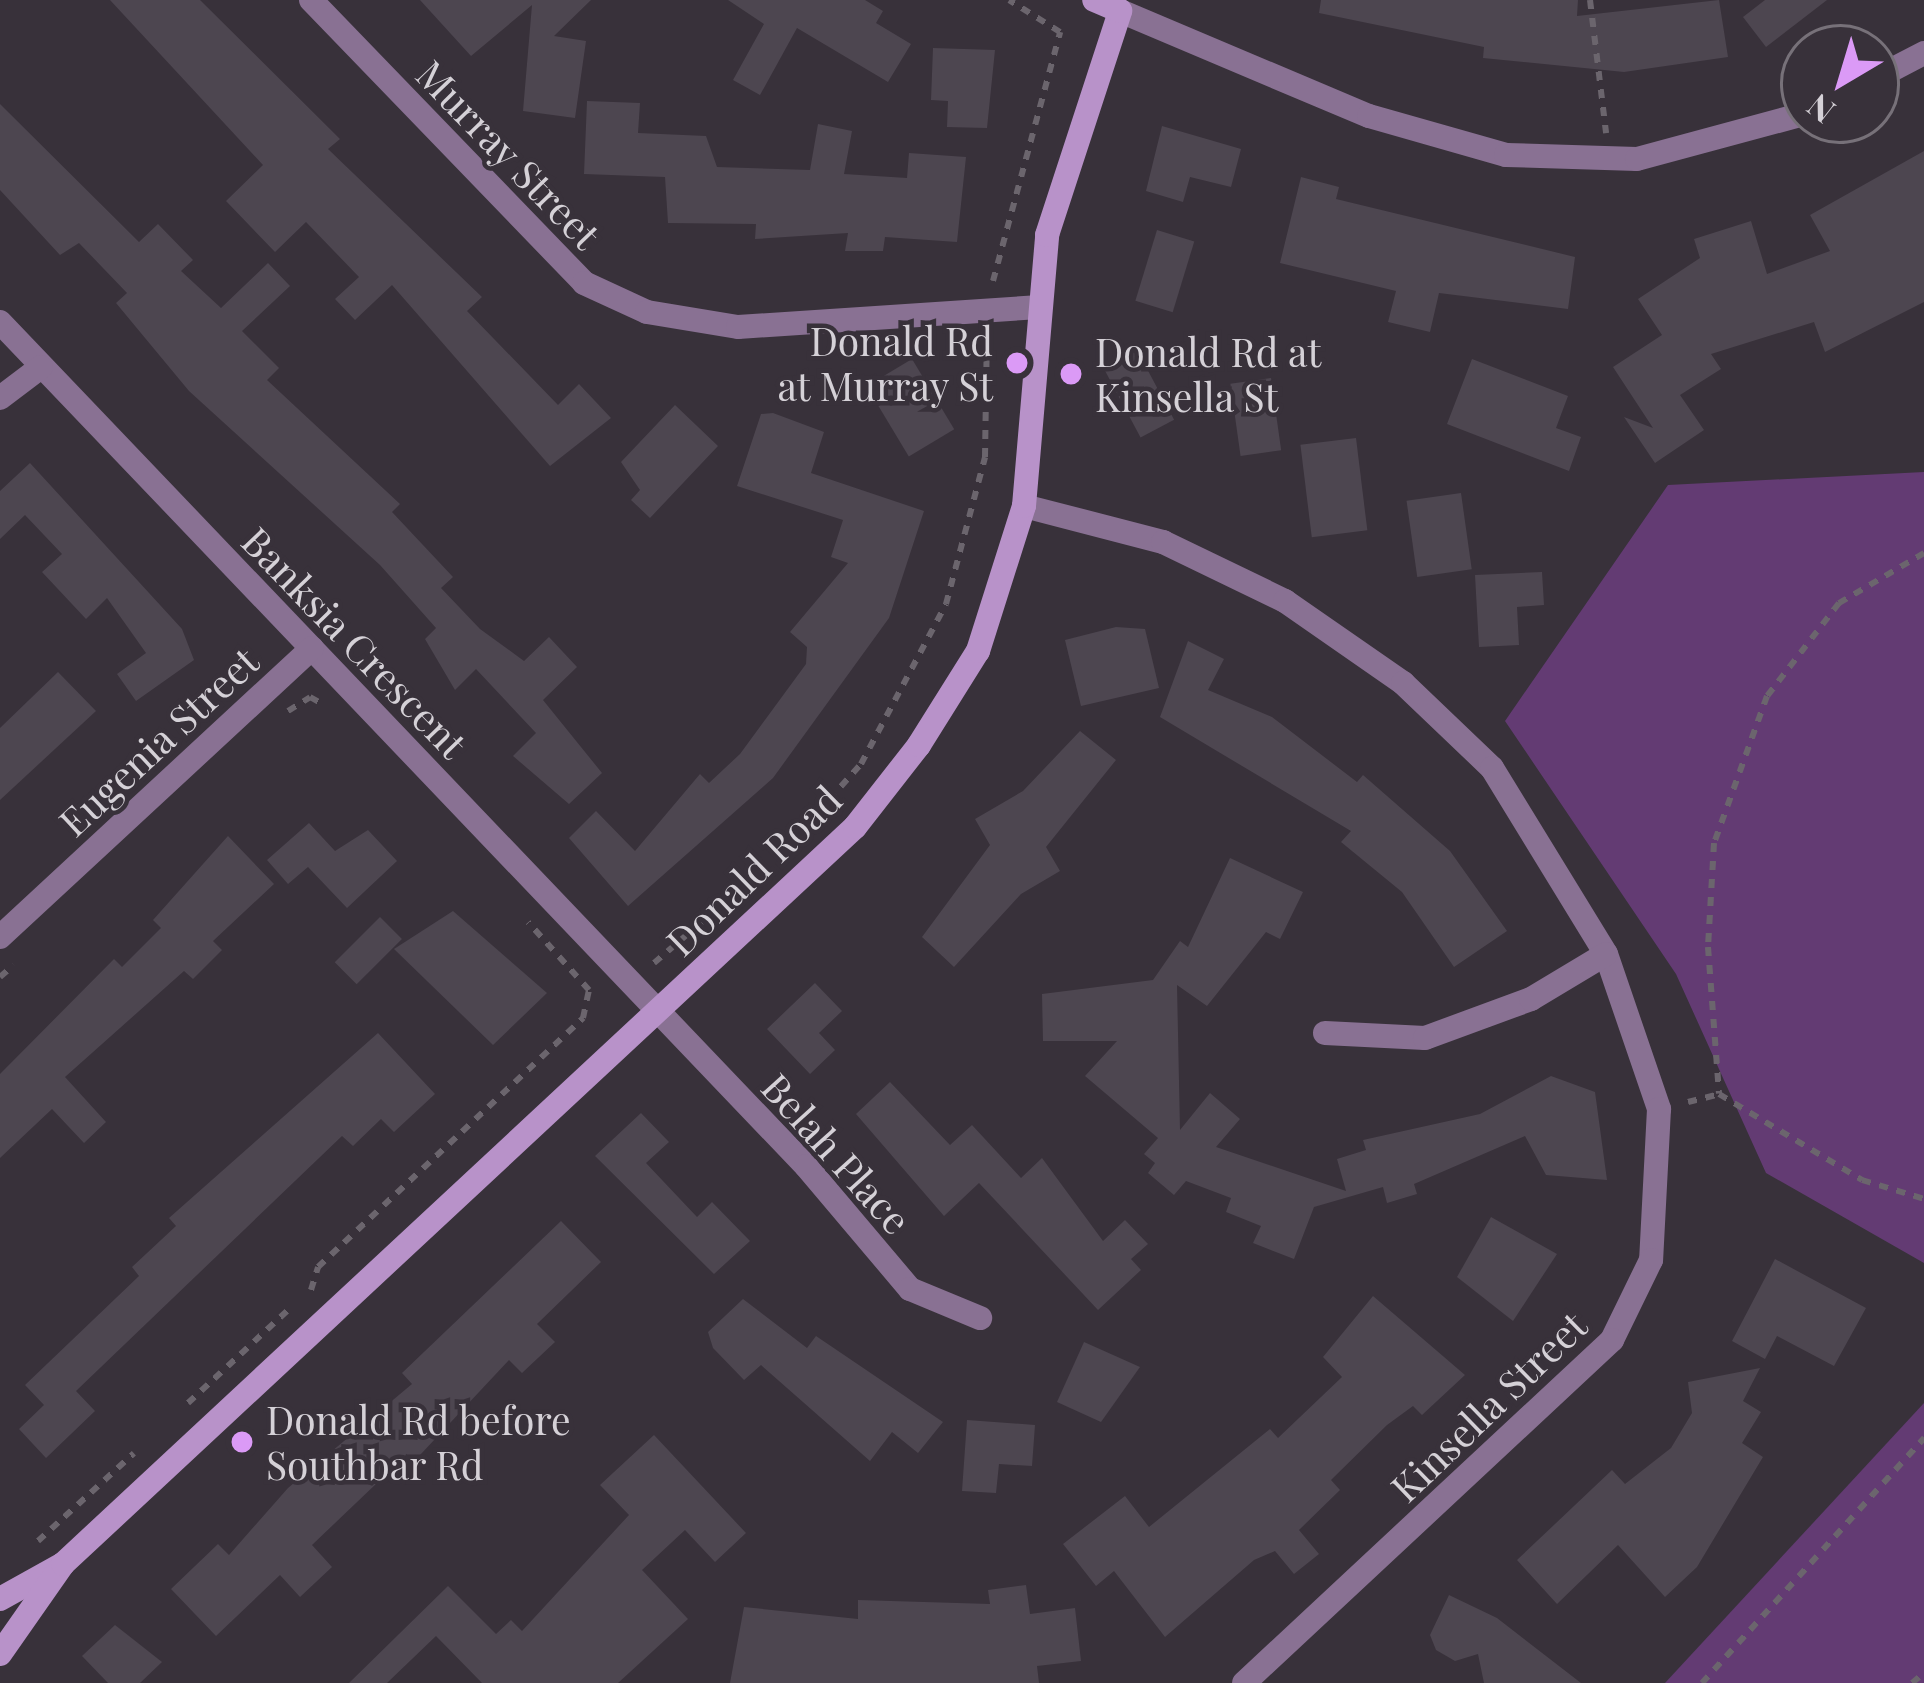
<!DOCTYPE html>
<html>
<head>
<meta charset="utf-8">
<style>
  body { margin:0 }
  #map { position:relative; width:1924px; height:1683px; overflow:hidden; background:#38313a; font-family:"Playfair Display",serif }
  div>[style] { position:absolute }
  .green>* { inset:0; background:#633b73 }
  .building>* { inset:0; background:#4d4650; transform-origin:0 0 }
  .path>* { height:6px; margin-top:-3px; transform-origin:0; background:repeating-linear-gradient(90deg,#6b656d 0 9px,transparent 0 18px) }
  .street>* { height:24px; margin:-12px; padding:0 12px; transform-origin:12px; border-radius:12px; background:#897193 }
  .secondary>* { height:24px; margin:-12px; padding:0 12px; transform-origin:12px; border-radius:12px; background:#b892c9 }
  .dots>* { width:33px; height:33px; translate:-50% -50%; box-sizing:border-box; border:6px solid #38313a; border-radius:50% }
  span { translate:-50% -50%; white-space:nowrap; text-align:center; line-height:1.15; -webkit-text-stroke:9px #38313a; paint-order:stroke }
  .street-label { font-size:39px; color:#d5d1d7 }
  .poi-label { font-size:39px; color:#d5d1d7 }
  .right { translate:-100% -50%; text-align:right }
  .left { translate:0 -50%; text-align:left }
  .north { position:absolute; left:1780px; top:24px; width:120px; height:120px; box-sizing:border-box; background:#38313a; border:3px solid #777179; border-radius:50%; rotate:218deg; font-size:33px; font-weight:700; line-height:48px; text-align:center; color:#d5d1d7 }
  .north::after { content:''; display:block; margin:auto; width:42px; height:54px; background:#db9af6; clip-path:polygon(50% 0,100% 100%,50% 72%,0 100%) }
</style>
</head>
<body>
<div id="map">
  <div class="green">
    <div style="clip-path:polygon(1924px 472px,1924px 1263px,1766px 1173px,1676px 974px,1505px 721px,1668px 485px)"></div>
    <div style="clip-path:polygon(1924px 1403px,1924px 1683px,1665px 1683px)"></div>
  </div>
  <div class="building">
    <div style="clip-path:polygon(110px 0,200px 0,340px 139px,328px 149px,482px 297px,467px 311px,558px 405px,579px 384px,611px 418px,550px 466px,392px 285px,355px 320px,335px 299px,359px 277px,306px 222px,275px 252px,226px 201px,263px 165px)"></div>
    <div style="clip-path:polygon(420px 0,591px 0,554px 36px,586px 41px,575px 118px,523px 111px,532px 5px,471px 56px)"></div>
    <div style="clip-path:polygon(728px 0,865px 0,883px 11px,876px 23px,911px 44px,888px 82px,797px 28px,760px 95px,733px 80px,764px 24px)"></div>
    <div style="clip-path:polygon(1321px 0,1578px 0,1577px 16px,1719px 0,1728px 57px,1624px 72px,1483px 58px,1484px 47px,1319px 13px)"></div>
    <div style="clip-path:polygon(1765px 0,1827px 0,1766px 47px,1743px 17px)"></div>
    <div style="clip-path:polygon(933px 48px,995px 50px,987px 128px,947px 127px,948px 101px,931px 100px)"></div>
    <div style="clip-path:polygon(587px 101px,640px 103px,638px 133px,706px 136px,717px 167px,810px 170px,818px 124px,852px 131px,844px 174px,907px 178px,909px 153px,966px 157px,957px 242px,885px 237px,883px 251px,845px 251px,848px 233px,755px 239px,756px 224px,668px 223px,665px 177px,584px 174px)"></div>
    <div style="clip-path:polygon(0 104px,139px 242px,158px 224px,193px 260px,181px 271px,221px 308px,268px 263px,290px 286px,242px 331px,279px 368px,267px 380px,400px 504px,392px 512px,453px 577px,441px 588px,480px 629px,524px 661px,549px 637px,577px 667px,543px 700px,602px 773px,569px 804px,513px 756px,536px 733px,476px 669px,455px 690px,425px 639px,436px 628px,380px 565px,189px 391px,116px 303px,127px 293px,79px 243px,60px 255px,0 190px)"></div>
    <div style="clip-path:polygon(1162px 126px,1241px 149px,1231px 187px,1190px 177px,1183px 202px,1146px 191px)"></div>
    <div style="clip-path:polygon(1924px 151px,1924px 302px,1825px 352px,1814px 322px,1711px 354px,1721px 369px,1680px 395px,1704px 430px,1655px 463px,1624px 417px,1653px 428px,1613px 367px,1662px 335px,1638px 299px,1700px 258px,1694px 239px,1751px 221px,1767px 274px,1830px 251px,1810px 215px)"></div>
    <div style="clip-path:polygon(1301px 177px,1339px 187px,1336px 199px,1575px 257px,1568px 309px,1439px 293px,1430px 332px,1388px 322px,1396px 291px,1280px 263px)"></div>
    <div style="left:1157px;top:230px;width:39px;height:74px;rotate:17deg"></div>
    <div style="left:1137px;top:350px;width:79px;height:38px;rotate:62deg"></div>
    <div style="left:912px;top:359px;width:82px;height:53px;rotate:59deg"></div>
    <div style="clip-path:polygon(1472px 359px,1568px 396px,1556px 428px,1581px 437px,1569px 471px,1447px 424px)"></div>
    <div style="left:1271px;top:378px;width:73px;height:41px;rotate:82deg"></div>
    <div style="clip-path:polygon(675px 405px,718px 446px,650px 518px,631px 500px,640px 490px,621px 462px)"></div>
    <div style="clip-path:polygon(773px 413px,824px 432px,811px 473px,924px 511px,889px 618px,773px 778px,628px 906px,569px 838px,596px 811px,635px 851px,700px 774px,709px 783px,740px 754px,806px 664px,807px 647px,790px 632px,848px 563px,831px 557px,843px 520px,737px 486px,761px 414px)"></div>
    <div style="left:1356px;top:438px;width:93px;height:56px;rotate:83deg"></div>
    <div style="clip-path:polygon(30px 463px,182px 629px,194px 660px,136px 701px,117px 674px,146px 653px,107px 598px,86px 619px,42px 572px,62px 554px,25px 515px,0 539px,0 491px)"></div>
    <div style="left:1461px;top:493px;width:77px;height:55px;rotate:82deg"></div>
    <div style="clip-path:polygon(1542px 572px,1544px 605px,1517px 607px,1519px 645px,1479px 647px,1475px 575px)"></div>
    <div style="clip-path:polygon(1116px 627px,1145px 629px,1159px 688px,1081px 706px,1065px 640px)"></div>
    <div style="clip-path:polygon(1188px 641px,1224px 659px,1208px 690px,1272px 717px,1357px 782px,1363px 775px,1450px 851px,1507px 931px,1454px 967px,1402px 892px,1341px 842px,1351px 831px,1160px 717px)"></div>
    <div style="clip-path:polygon(58px 672px,96px 711px,0 800px,0 728px)"></div>
    <div style="clip-path:polygon(1080px 731px,1116px 760px,1046px 847px,1060px 871px,1021px 894px,954px 967px,922px 937px,990px 845px,975px 819px,1023px 791px)"></div>
    <div style="clip-path:polygon(309px 823px,335px 851px,368px 830px,397px 861px,347px 908px,308px 867px,288px 884px,267px 860px)"></div>
    <div style="clip-path:polygon(228px 836px,274px 884px,213px 941px,222px 950px,193px 979px,184px 971px,65px 1077px,106px 1122px,84px 1143px,52px 1109px,0 1158px,0 1074px,114px 959px,122px 967px,161px 928px,153px 920px)"></div>
    <div style="clip-path:polygon(1230px 858px,1303px 892px,1280px 939px,1266px 932px,1207px 1006px,1177px 985px,1180px 1130px,1210px 1093px,1240px 1119px,1216px 1147px,1346px 1191px,1337px 1159px,1366px 1150px,1363px 1140px,1480px 1114px,1551px 1076px,1595px 1092px,1607px 1180px,1546px 1175px,1525px 1136px,1414px 1184px,1417px 1194px,1387px 1203px,1383px 1187px,1314px 1207px,1294px 1259px,1253px 1243px,1261px 1226px,1226px 1212px,1231px 1198px,1186px 1181px,1174px 1195px,1148px 1173px,1155px 1163px,1144px 1154px,1158px 1138px,1085px 1076px,1117px 1041px,1043px 1041px,1042px 994px,1153px 980px,1180px 941px,1188px 947px)"></div>
    <div style="clip-path:polygon(453px 911px,547px 993px,493px 1045px,394px 949px)"></div>
    <div style="left:380px;top:917px;width:31px;height:64px;rotate:45deg"></div>
    <div style="clip-path:polygon(815px 983px,842px 1011px,819px 1033px,835px 1050px,810px 1074px,767px 1029px)"></div>
    <div style="clip-path:polygon(378px 1033px,435px 1094px,394px 1132px,381px 1119px,353px 1146px,342px 1136px,76px 1391px,95px 1411px,46px 1458px,19px 1429px,44px 1405px,25px 1385px,139px 1276px,132px 1267px,176px 1226px,169px 1218px)"></div>
    <div style="clip-path:polygon(890px 1082px,950px 1145px,972px 1125px,1021px 1178px,1042px 1158px,1103px 1241px,1125px 1220px,1148px 1244px,1131px 1259px,1141px 1270px,1098px 1310px,979px 1183px,944px 1216px,856px 1114px)"></div>
    <div style="clip-path:polygon(641px 1113px,669px 1142px,646px 1163px,697px 1217px,712px 1202px,750px 1241px,714px 1274px,595px 1156px)"></div>
    <div style="clip-path:polygon(1491px 1217px,1557px 1254px,1513px 1321px,1457px 1277px)"></div>
    <div style="clip-path:polygon(561px 1221px,601px 1262px,537px 1324px,555px 1342px,522px 1373px,509px 1360px,406px 1470px,399px 1462px,312px 1545px,332px 1567px,300px 1597px,280px 1575px,216px 1636px,171px 1589px,218px 1544px,229px 1555px,288px 1488px,412px 1384px,402px 1373px)"></div>
    <div style="clip-path:polygon(1775px 1259px,1866px 1308px,1834px 1366px,1777px 1336px,1765px 1359px,1732px 1341px)"></div>
    <div style="clip-path:polygon(1373px 1296px,1465px 1375px,1422px 1415px,1413px 1406px,1387px 1425px,1331px 1480px,1340px 1490px,1299px 1530px,1319px 1554px,1294px 1574px,1275px 1551px,1254px 1560px,1165px 1637px,1114px 1571px,1096px 1586px,1063px 1544px,1125px 1496px,1149px 1527px,1270px 1429px,1278px 1438px,1342px 1377px,1323px 1357px)"></div>
    <div style="clip-path:polygon(743px 1299px,807px 1348px,816px 1336px,943px 1422px,918px 1453px,892px 1432px,870px 1461px,761px 1365px,744px 1380px,713px 1348px,708px 1332px)"></div>
    <div style="clip-path:polygon(1084px 1342px,1140px 1367px,1101px 1422px,1057px 1402px)"></div>
    <div style="clip-path:polygon(1760px 1368px,1743px 1401px,1761px 1412px,1742px 1443px,1763px 1457px,1697px 1567px,1665px 1597px,1618px 1545px,1557px 1604px,1517px 1560px,1612px 1470px,1625px 1484px,1671px 1448px,1692px 1413px,1688px 1382px)"></div>
    <div style="clip-path:polygon(967px 1420px,1035px 1425px,1032px 1466px,999px 1464px,996px 1493px,962px 1491px)"></div>
    <div style="clip-path:polygon(654px 1435px,746px 1533px,715px 1562px,685px 1530px,642px 1570px,688px 1619px,618px 1683px,482px 1683px,436px 1636px,387px 1683px,349px 1683px,448px 1586px,496px 1634px,511px 1620px,522px 1631px,629px 1515px,600px 1485px)"></div>
    <div style="clip-path:polygon(1026px 1585px,1030px 1614px,1075px 1608px,1081px 1661px,1037px 1666px,1039px 1683px,730px 1683px,744px 1607px,858px 1619px,858px 1600px,990px 1604px,988px 1590px)"></div>
    <div style="clip-path:polygon(1449px 1595px,1497px 1618px,1581px 1683px,1484px 1683px,1478px 1654px,1455px 1661px,1436px 1650px,1430px 1635px)"></div>
    <div style="clip-path:polygon(115px 1625px,162px 1662px,140px 1683px,108px 1683px,82px 1656px)"></div>
  </div>
  <div class="path">
    <div style="left:1590px;top:0;width:134px;rotate:83.1deg"></div>
    <div style="left:993px;top:281px;width:258px;rotate:-74.9deg"></div>
    <div style="left:1060px;top:32px;width:60px;rotate:-147.9deg"></div>
    <div style="left:1924px;top:553px;width:99px;rotate:149.5deg"></div>
    <div style="left:1839px;top:603px;width:118px;rotate:127.7deg"></div>
    <div style="left:1767px;top:696px;width:156px;rotate:109.8deg"></div>
    <div style="left:1714px;top:843px;width:104px;rotate:93.3deg"></div>
    <div style="left:1708px;top:947px;width:147px;rotate:85.7deg"></div>
    <div style="left:1719px;top:1094px;width:167px;rotate:31deg"></div>
    <div style="left:1862px;top:1180px;width:65px;rotate:17deg"></div>
    <div style="left:288px;top:711px;width:26px;rotate:-32deg"></div>
    <div style="left:310px;top:697px;width:13px;rotate:29deg"></div>
    <div style="left:793px;top:840px;width:102px;rotate:-48.2deg"></div>
    <div style="left:861px;top:764px;width:181px;rotate:-62deg"></div>
    <div style="left:946px;top:604px;width:152px;rotate:-75.1deg"></div>
    <div style="left:985px;top:457px;width:121px;rotate:-89.1deg"></div>
    <div style="left:654px;top:963px;width:143px;rotate:-40.7deg"></div>
    <div style="left:0;top:977px;width:18px;rotate:-41deg"></div>
    <div style="left:1688px;top:1102px;width:32px;rotate:-14deg"></div>
    <div style="left:311px;top:1290px;width:24px;rotate:-73deg"></div>
    <div style="left:318px;top:1267px;width:364px;rotate:-43.2deg"></div>
    <div style="left:583px;top:1018px;width:29px;rotate:-78deg"></div>
    <div style="left:589px;top:990px;width:91px;rotate:-131.9deg"></div>
    <div style="left:188px;top:1403px;width:137px;rotate:-42.9deg"></div>
    <div style="left:38px;top:1541px;width:130px;rotate:-42.5deg"></div>
    <div style="left:1702px;top:1683px;width:331px;rotate:-47.8deg"></div>
    <div style="left:1912px;top:1683px;width:16px;rotate:-40deg"></div>
  </div>
  <div class="street">
    <div style="left:311px;top:0;width:393px;rotate:46deg"></div>
    <div style="left:584px;top:283px;width:69px;rotate:24.7deg"></div>
    <div style="left:647px;top:312px;width:92px;rotate:9.4deg"></div>
    <div style="left:738px;top:327px;width:302px;rotate:-3.8deg"></div>
    <div style="left:1120px;top:11px;width:270px;rotate:22.9deg"></div>
    <div style="left:1369px;top:116px;width:142px;rotate:15.9deg"></div>
    <div style="left:1506px;top:155px;width:131px;rotate:1.7deg"></div>
    <div style="left:1637px;top:159px;width:173px;rotate:-15.1deg"></div>
    <div style="left:1876px;top:78px;width:54px;rotate:-27.5deg"></div>
    <div style="left:0;top:322px;width:1167px;rotate:46.32deg"></div>
    <div style="left:806px;top:1166px;width:161px;rotate:49.8deg"></div>
    <div style="left:910px;top:1289px;width:76px;rotate:22.5deg"></div>
    <div style="left:0;top:398px;width:51px;rotate:-37.1deg"></div>
    <div style="left:1024px;top:506px;width:144px;rotate:14.5deg"></div>
    <div style="left:1163px;top:542px;width:136px;rotate:25.8deg"></div>
    <div style="left:1285px;top:601px;width:144px;rotate:34.8deg"></div>
    <div style="left:1403px;top:683px;width:123px;rotate:43.7deg"></div>
    <div style="left:1492px;top:768px;width:218px;rotate:58.5deg"></div>
    <div style="left:1606px;top:954px;width:164px;rotate:71.1deg"></div>
    <div style="left:1659px;top:1109px;width:151px;rotate:93deg"></div>
    <div style="left:1651px;top:1260px;width:89px;rotate:116deg"></div>
    <div style="left:1612px;top:1340px;width:503px;rotate:137.01deg"></div>
    <div style="left:0;top:937px;width:425px;rotate:-42.8deg"></div>
    <div style="left:1325px;top:1033px;width:100px;rotate:2.9deg"></div>
    <div style="left:1425px;top:1038px;width:113px;rotate:-20.2deg"></div>
    <div style="left:1531px;top:999px;width:87px;rotate:-31deg"></div>
  </div>
  <div class="secondary">
    <div style="left:0;top:1599px;width:72px;rotate:-29.1deg"></div>
    <div style="left:0;top:1654px;width:110px;rotate:-55deg"></div>
    <div style="left:63px;top:1564px;width:1082px;rotate:-42.94deg"></div>
    <div style="left:855px;top:827px;width:104px;rotate:-52deg"></div>
    <div style="left:919px;top:745px;width:111px;rotate:-57.9deg"></div>
    <div style="left:978px;top:651px;width:152px;rotate:-72.4deg"></div>
    <div style="left:1024px;top:506px;width:272px;rotate:-85.1deg"></div>
    <div style="left:1047px;top:235px;width:236px;rotate:-71.9deg"></div>
    <div style="left:1120px;top:11px;width:28px;rotate:-157deg"></div>
  </div>
  <div class="dots">
    <div style="left:1017px;top:363px;background:#db9af6"></div>
    <div style="left:1071px;top:374px;background:#db9af6"></div>
    <div style="left:242px;top:1442px;background:#db9af6"></div>
  </div>
  <div class="street-label">
    <span style="left:509px;top:154px;rotate:46deg">Murray Street</span>
    <span style="left:355px;top:642px;rotate:46deg">Banksia Crescent</span>
    <span style="left:158px;top:741px;rotate:-43deg">Eugenia Street</span>
    <span style="left:753px;top:870px;rotate:-44deg">Donald Road</span>
    <span style="left:837px;top:1153px;rotate:48deg">Belah Place</span>
    <span style="left:1488px;top:1406px;rotate:-44deg">Kinsella Street</span>
  </div>
  <div class="poi-label">
    <span class="right" style="left:993px;top:363px">Donald Rd<br>at Murray St</span>
    <span class="left" style="left:1095px;top:374px">Donald Rd at<br>Kinsella St</span>
    <span class="left" style="left:266px;top:1442px">Donald Rd before<br>Southbar Rd</span>
  </div>
  <div class="north">N</div>
</div>
</body>
</html>
